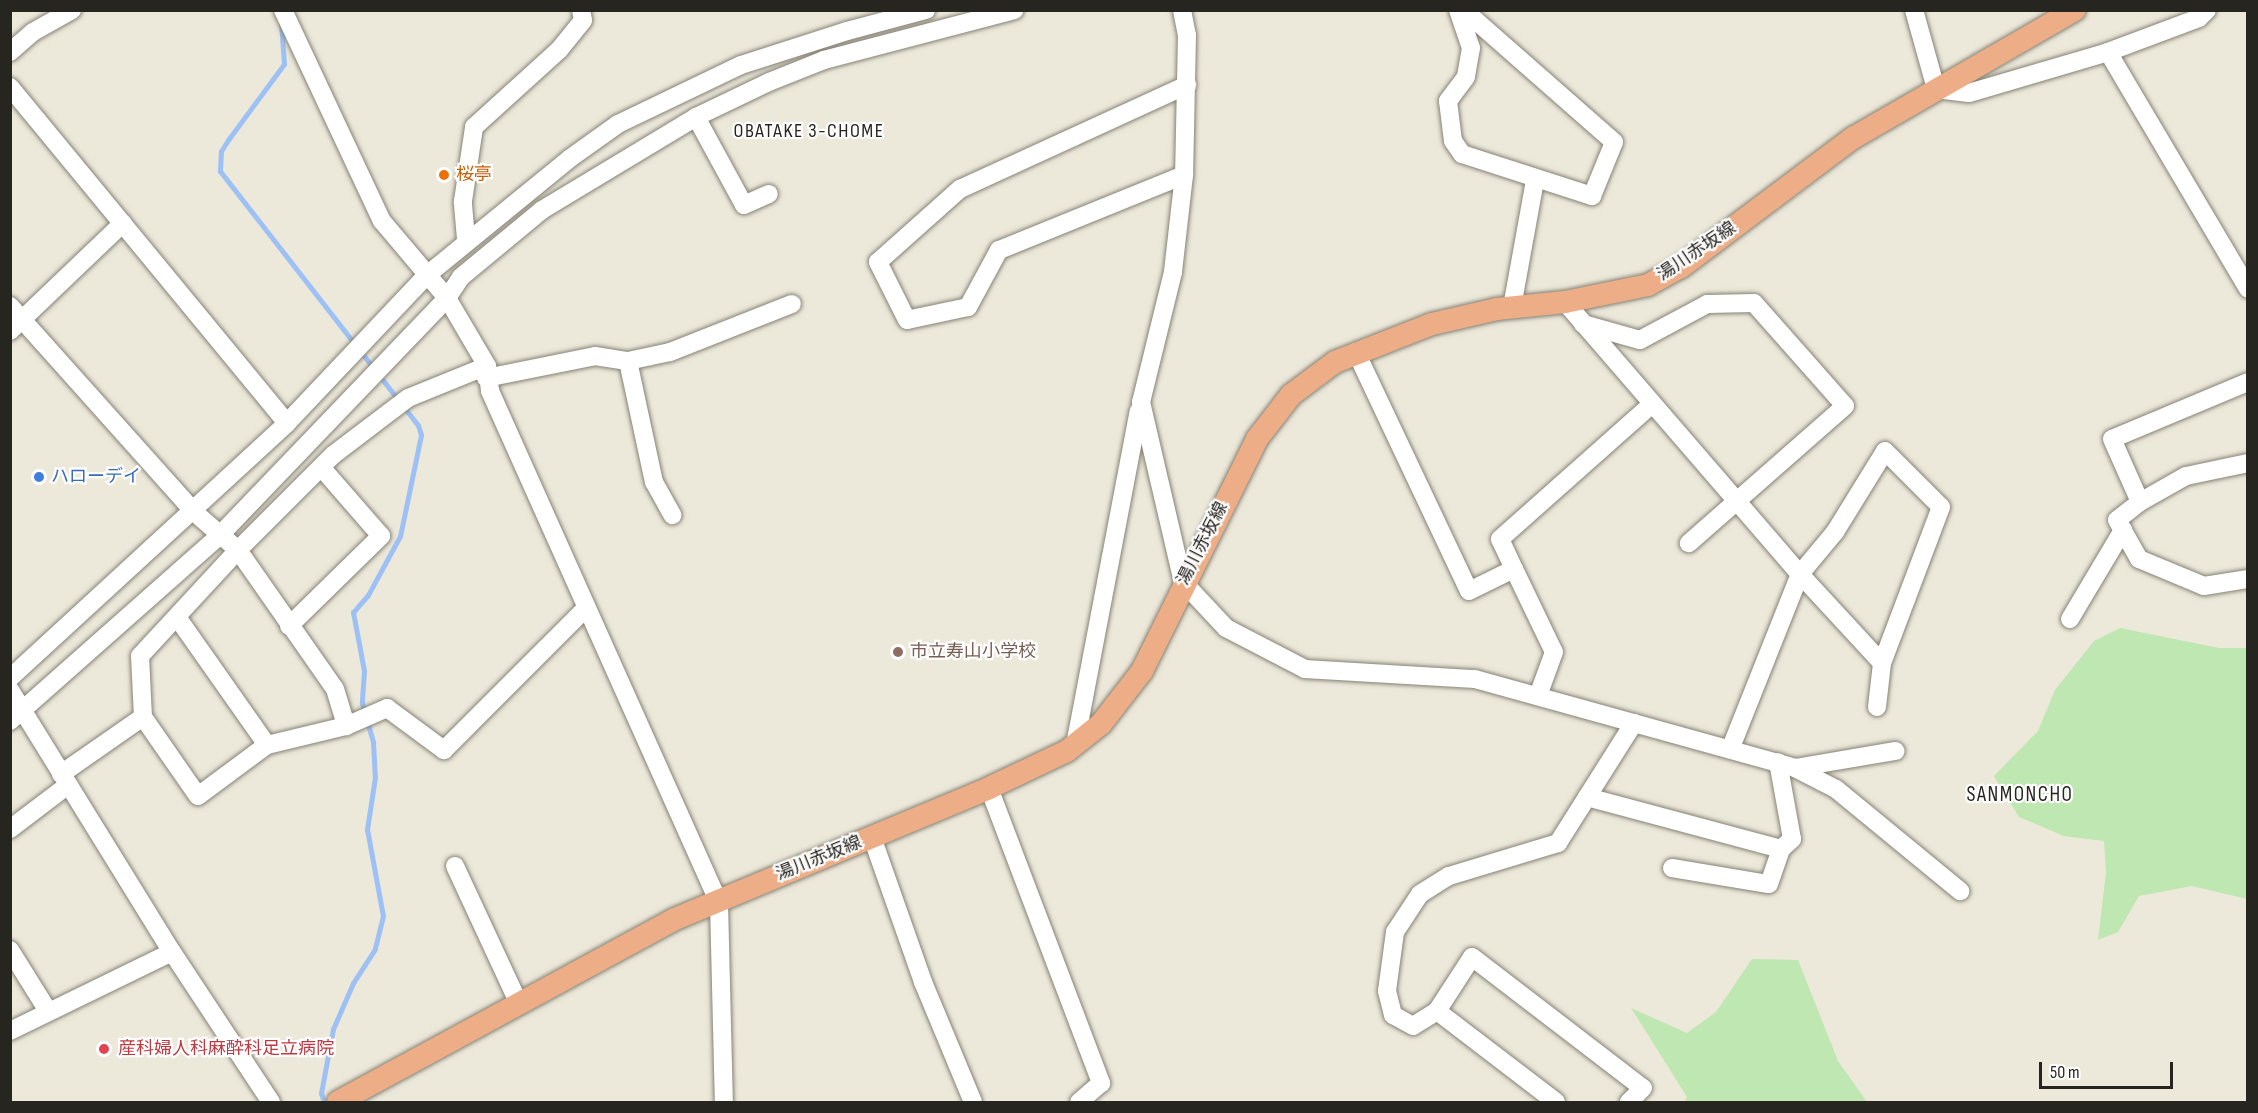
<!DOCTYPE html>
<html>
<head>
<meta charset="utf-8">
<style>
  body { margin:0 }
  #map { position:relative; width:2258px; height:1113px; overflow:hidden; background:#ece8da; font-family:"Sofia Sans Condensed","Noto Sans JP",sans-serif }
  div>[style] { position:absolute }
  .green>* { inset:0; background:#bee7b2 }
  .stream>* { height:5px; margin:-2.5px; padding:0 2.5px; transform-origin:2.5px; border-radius:2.5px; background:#9ec1f5 }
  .roads { filter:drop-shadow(0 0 2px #868275) drop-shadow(0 0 2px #868275) }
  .minor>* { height:18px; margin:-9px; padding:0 9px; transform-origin:9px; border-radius:9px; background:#fff }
  .major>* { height:22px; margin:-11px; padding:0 11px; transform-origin:11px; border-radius:11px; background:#edae87 }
  .dots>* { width:16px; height:16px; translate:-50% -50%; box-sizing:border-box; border:3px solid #fff; border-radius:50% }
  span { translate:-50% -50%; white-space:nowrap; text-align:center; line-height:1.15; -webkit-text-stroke:4.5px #fff; paint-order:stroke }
  .food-label { font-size:18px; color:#c56008 }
  .left { translate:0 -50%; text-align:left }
  .street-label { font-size:18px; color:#272520 }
  .shop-label { font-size:18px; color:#366cbe }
  .education-label { font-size:18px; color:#785e54 }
  .health-label { font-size:18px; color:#be3a42 }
  .neighbourhood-label { font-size:20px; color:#272520; letter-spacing:1.5px }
  .quarter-label { font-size:21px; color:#272520; letter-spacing:1.5px }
  .frame { position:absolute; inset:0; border:12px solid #272520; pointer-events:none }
  .scale { position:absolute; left:2039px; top:1062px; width:134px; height:27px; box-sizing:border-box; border:3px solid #272520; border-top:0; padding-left:8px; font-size:18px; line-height:21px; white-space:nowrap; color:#272520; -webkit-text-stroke:4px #fff; paint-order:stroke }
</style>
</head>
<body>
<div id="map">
  <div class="green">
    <div style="clip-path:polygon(2120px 628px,2219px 648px,2247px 648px,2247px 899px,2192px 886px,2139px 896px,2118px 932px,2098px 940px,2106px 872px,2104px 841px,2064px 836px,2019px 817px,1994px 776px,2038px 731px,2055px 690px,2094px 641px)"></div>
    <div style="clip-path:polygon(1752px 959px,1798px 960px,1838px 1061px,1867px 1102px,1685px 1102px,1687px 1097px,1631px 1008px,1687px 1033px,1716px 1012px)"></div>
  </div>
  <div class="stream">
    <div style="left:281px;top:22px;width:42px;rotate:85.9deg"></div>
    <div style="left:284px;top:64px;width:94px;rotate:126.4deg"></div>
    <div style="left:228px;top:140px;width:13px;rotate:122deg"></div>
    <div style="left:221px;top:151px;width:20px;rotate:93deg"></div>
    <div style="left:220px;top:171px;width:322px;rotate:52.1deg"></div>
    <div style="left:418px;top:425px;width:10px;rotate:73deg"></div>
    <div style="left:421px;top:435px;width:103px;rotate:101.7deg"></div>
    <div style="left:400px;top:536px;width:67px;rotate:118.5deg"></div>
    <div style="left:368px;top:595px;width:23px;rotate:131deg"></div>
    <div style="left:353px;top:612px;width:60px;rotate:79.4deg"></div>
    <div style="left:364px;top:671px;width:32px;rotate:94deg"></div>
    <div style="left:362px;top:703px;width:41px;rotate:74.2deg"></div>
    <div style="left:373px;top:742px;width:35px;rotate:87deg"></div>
    <div style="left:375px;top:777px;width:53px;rotate:98.7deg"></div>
    <div style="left:367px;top:829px;width:88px;rotate:79.6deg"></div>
    <div style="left:383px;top:916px;width:34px;rotate:104deg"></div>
    <div style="left:375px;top:949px;width:40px;rotate:122.9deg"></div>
    <div style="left:353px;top:983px;width:50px;rotate:113.5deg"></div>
    <div style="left:333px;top:1029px;width:65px;rotate:100.6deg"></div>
    <div style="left:321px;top:1093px;width:9px;rotate:72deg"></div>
  </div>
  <div class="roads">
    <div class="minor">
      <div style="left:283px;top:10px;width:233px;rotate:64.9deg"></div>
      <div style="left:382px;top:221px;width:101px;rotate:49.8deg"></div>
      <div style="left:447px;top:298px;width:79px;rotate:59.5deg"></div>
      <div style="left:487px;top:366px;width:25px;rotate:83deg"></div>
      <div style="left:490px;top:391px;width:561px;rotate:65.9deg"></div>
      <div style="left:719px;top:903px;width:199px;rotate:88.6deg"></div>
      <div style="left:1182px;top:10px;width:25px;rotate:79deg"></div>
      <div style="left:1187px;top:35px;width:140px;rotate:91.2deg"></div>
      <div style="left:1184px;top:175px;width:98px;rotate:96.5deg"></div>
      <div style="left:1173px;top:272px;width:134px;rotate:103.8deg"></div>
      <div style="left:1141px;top:402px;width:185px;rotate:76.9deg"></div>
      <div style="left:1183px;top:582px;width:63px;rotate:46.9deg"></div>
      <div style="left:1226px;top:628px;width:89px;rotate:27.4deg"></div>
      <div style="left:1305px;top:669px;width:170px;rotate:3.4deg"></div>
      <div style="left:1475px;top:679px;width:332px;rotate:15.5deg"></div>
      <div style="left:1795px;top:768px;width:46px;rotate:27.1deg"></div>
      <div style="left:1836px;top:789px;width:161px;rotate:39.4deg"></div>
      <div style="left:1458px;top:10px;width:40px;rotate:71.1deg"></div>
      <div style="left:1471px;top:48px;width:29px;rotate:100deg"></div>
      <div style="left:1466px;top:77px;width:30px;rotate:127deg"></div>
      <div style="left:1448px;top:101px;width:40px;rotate:82.9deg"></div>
      <div style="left:1453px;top:141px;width:16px;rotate:55deg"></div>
      <div style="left:1462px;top:154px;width:137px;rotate:17.9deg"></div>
      <div style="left:1592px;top:196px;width:58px;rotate:-67.8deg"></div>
      <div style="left:1614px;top:142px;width:200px;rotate:-138.7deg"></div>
      <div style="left:1914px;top:10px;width:82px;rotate:74.4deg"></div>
      <div style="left:1936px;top:89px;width:33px;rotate:7deg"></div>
      <div style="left:1969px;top:93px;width:145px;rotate:-16.4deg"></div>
      <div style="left:2108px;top:52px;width:275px;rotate:59.4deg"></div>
      <div style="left:10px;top:52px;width:30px;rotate:-41deg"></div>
      <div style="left:33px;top:32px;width:45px;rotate:-29.4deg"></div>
      <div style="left:2108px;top:52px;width:97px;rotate:-20.5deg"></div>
      <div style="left:2199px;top:18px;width:11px;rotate:-45deg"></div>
      <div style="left:10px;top:87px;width:435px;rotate:50.5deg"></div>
      <div style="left:696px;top:117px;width:100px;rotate:61.4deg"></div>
      <div style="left:744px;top:205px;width:27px;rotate:-24deg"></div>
      <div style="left:1184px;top:175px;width:200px;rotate:157.9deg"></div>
      <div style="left:999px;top:250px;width:65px;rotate:118.5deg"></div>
      <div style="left:968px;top:307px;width:62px;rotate:168deg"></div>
      <div style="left:907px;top:320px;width:65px;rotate:-116.6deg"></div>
      <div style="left:878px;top:262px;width:110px;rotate:-41.7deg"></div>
      <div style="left:960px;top:189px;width:250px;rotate:-24.6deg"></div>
      <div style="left:466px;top:239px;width:38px;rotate:-95deg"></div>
      <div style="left:463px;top:201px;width:75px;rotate:-81.5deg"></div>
      <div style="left:474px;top:127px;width:115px;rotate:-42.2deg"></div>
      <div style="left:559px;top:50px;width:38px;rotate:-51deg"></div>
      <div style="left:583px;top:20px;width:10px;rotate:-101deg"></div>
      <div style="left:1565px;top:302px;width:359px;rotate:49.2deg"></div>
      <div style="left:1800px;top:574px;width:186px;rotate:111.7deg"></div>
      <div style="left:10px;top:306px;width:276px;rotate:48.2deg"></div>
      <div style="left:194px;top:512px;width:58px;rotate:40.8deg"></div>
      <div style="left:238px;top:550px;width:169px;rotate:55.1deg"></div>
      <div style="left:335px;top:689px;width:39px;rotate:73deg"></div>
      <div style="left:1512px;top:307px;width:129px;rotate:-79.7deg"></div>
      <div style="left:1583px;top:324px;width:59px;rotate:15.7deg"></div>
      <div style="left:1640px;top:340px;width:76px;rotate:-28.2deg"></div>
      <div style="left:1707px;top:304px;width:47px;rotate:-1.2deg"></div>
      <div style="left:1754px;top:303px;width:137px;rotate:48.5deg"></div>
      <div style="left:1845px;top:406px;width:208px;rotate:138.7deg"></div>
      <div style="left:10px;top:331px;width:156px;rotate:-43.7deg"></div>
      <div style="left:1356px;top:352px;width:264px;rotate:64.7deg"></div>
      <div style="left:1469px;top:591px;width:50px;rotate:-26.1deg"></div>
      <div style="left:1514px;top:569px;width:92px;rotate:64.3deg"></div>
      <div style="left:1554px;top:652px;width:47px;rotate:110deg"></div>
      <div style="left:628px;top:361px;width:124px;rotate:77.9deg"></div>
      <div style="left:654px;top:482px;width:38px;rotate:61deg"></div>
      <div style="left:486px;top:378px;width:111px;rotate:-11.4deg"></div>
      <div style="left:595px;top:356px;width:33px;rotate:9deg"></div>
      <div style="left:628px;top:361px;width:43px;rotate:-12.1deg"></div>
      <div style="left:670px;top:352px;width:131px;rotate:-21.5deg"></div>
      <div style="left:2248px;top:382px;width:147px;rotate:157.3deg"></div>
      <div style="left:2112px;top:439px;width:69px;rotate:66deg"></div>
      <div style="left:2140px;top:502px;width:53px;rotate:-29.5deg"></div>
      <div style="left:2186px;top:476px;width:63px;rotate:-11.8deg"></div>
      <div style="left:1885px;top:451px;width:79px;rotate:45deg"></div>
      <div style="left:1941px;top:507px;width:167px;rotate:110.7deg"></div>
      <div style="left:1882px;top:663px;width:121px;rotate:-132.7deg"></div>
      <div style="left:1800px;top:574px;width:55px;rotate:-50.2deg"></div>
      <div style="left:1835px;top:532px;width:95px;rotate:-58.3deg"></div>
      <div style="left:2140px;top:502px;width:29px;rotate:142deg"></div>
      <div style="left:2117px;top:520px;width:45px;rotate:60.6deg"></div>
      <div style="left:2139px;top:559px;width:70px;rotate:22.6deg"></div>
      <div style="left:2204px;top:586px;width:45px;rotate:-9deg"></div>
      <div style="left:1514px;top:569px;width:33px;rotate:-115deg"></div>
      <div style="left:1500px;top:539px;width:203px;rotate:-41.6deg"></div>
      <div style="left:177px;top:617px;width:156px;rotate:54.9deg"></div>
      <div style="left:2070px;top:619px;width:104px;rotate:-59.2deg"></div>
      <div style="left:289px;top:626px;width:129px;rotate:-44.4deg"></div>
      <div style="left:381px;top:536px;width:91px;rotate:-131deg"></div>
      <div style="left:10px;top:678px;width:377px;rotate:-42.6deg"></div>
      <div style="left:287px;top:423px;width:204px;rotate:-46.6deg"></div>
      <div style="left:427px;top:275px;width:183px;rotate:-39.2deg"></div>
      <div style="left:569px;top:159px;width:60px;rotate:-35.5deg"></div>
      <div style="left:618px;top:124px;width:136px;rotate:-25.6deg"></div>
      <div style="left:741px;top:65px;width:111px;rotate:-17.8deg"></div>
      <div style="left:847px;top:31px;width:82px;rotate:-14.9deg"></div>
      <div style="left:10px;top:690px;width:308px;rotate:58.3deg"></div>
      <div style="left:172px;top:952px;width:180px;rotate:56.6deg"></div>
      <div style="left:1877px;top:707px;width:44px;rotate:-83.5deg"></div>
      <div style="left:143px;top:717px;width:61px;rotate:-92.8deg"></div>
      <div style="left:140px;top:656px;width:144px;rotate:-47.2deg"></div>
      <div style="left:238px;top:550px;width:134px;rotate:-45deg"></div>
      <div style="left:333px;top:455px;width:94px;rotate:-37.2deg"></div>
      <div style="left:408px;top:398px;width:85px;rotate:-22.1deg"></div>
      <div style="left:10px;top:721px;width:281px;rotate:-41.5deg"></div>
      <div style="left:220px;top:535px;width:328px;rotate:-46.2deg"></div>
      <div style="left:447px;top:298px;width:25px;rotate:-56deg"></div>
      <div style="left:461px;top:277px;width:105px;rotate:-39.6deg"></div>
      <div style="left:542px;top:210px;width:180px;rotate:-31.1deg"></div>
      <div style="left:696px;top:117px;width:81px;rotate:-25.6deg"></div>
      <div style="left:769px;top:82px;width:59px;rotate:-21.8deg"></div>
      <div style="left:824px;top:60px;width:197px;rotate:-14.7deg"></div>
      <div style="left:1075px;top:745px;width:340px;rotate:-79.2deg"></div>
      <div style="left:1795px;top:768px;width:102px;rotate:-9.6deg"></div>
      <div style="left:61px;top:774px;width:100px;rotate:-34.8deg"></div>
      <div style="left:143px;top:717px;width:96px;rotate:55.2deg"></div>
      <div style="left:198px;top:796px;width:86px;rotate:-36.5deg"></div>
      <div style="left:267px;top:745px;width:81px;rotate:-13.5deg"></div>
      <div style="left:346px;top:726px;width:45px;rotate:-23.7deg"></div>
      <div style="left:387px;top:708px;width:71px;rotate:36.4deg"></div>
      <div style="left:444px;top:750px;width:201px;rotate:-45deg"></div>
      <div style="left:989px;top:788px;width:316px;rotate:69.2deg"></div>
      <div style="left:1101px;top:1083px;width:29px;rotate:139deg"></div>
      <div style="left:1587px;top:797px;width:201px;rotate:15deg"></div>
      <div style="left:10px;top:829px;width:73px;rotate:-37.2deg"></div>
      <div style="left:872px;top:837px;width:154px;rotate:70.6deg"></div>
      <div style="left:923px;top:982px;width:130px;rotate:67.4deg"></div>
      <div style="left:455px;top:866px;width:152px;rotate:65.1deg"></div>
      <div style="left:1672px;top:868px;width:98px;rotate:9.4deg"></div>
      <div style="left:1769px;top:884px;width:37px;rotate:-71deg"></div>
      <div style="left:1781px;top:849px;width:15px;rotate:-42deg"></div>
      <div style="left:1792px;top:839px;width:78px;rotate:-100.3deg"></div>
      <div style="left:10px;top:950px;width:72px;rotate:58.1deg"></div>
      <div style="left:1437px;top:1011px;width:28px;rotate:148deg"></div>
      <div style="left:1413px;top:1026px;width:23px;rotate:-151deg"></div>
      <div style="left:1393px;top:1015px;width:25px;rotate:-104deg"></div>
      <div style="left:1387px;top:991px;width:60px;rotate:-82.3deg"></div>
      <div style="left:1395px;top:932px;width:45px;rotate:-56.7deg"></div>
      <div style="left:1420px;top:894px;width:34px;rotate:-32deg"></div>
      <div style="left:1449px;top:876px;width:114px;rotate:-16.8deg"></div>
      <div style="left:1558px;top:843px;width:142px;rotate:-57.7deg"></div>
      <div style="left:10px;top:1031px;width:180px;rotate:-26deg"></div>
      <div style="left:1556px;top:1102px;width:150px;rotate:-142.6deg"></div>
      <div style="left:1437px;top:1011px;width:64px;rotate:-57.1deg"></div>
      <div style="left:1472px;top:957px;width:215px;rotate:37.5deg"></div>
      <div style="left:1643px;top:1088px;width:20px;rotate:135deg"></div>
    </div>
    <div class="major">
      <div style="left:338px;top:1102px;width:383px;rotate:-28.5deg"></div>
      <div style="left:675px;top:919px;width:340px;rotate:-22.6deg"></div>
      <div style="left:989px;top:788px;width:86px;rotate:-25.4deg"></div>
      <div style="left:1067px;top:751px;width:43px;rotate:-38.5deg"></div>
      <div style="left:1101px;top:724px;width:67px;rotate:-52.3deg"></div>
      <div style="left:1142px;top:671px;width:259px;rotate:-63.6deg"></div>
      <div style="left:1257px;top:439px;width:56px;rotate:-52.3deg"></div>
      <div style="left:1291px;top:395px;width:55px;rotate:-36.9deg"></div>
      <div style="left:1335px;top:362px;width:104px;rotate:-21.4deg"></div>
      <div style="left:1432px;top:324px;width:67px;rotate:-13deg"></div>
      <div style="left:1497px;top:309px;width:68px;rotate:-5.9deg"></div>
      <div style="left:1565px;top:302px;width:85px;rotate:-11.6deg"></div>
      <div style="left:1648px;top:285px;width:38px;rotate:-29deg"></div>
      <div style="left:1681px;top:267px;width:215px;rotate:-36.9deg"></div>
      <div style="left:1853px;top:138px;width:256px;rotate:-30deg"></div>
    </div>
  </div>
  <div class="dots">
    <div style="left:444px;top:175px;background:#e8710a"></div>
    <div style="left:39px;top:477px;background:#3f7fe0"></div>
    <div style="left:898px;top:652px;background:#8d6e63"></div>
    <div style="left:104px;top:1049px;background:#e0444e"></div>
  </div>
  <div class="food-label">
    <span class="left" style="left:456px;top:175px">桜亭</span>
  </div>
  <div class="street-label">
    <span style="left:1697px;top:252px;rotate:-34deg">湯川赤坂線</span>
    <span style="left:1203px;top:544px;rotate:-63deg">湯川赤坂線</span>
    <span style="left:819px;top:859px;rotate:-22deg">湯川赤坂線</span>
  </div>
  <div class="shop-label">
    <span class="left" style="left:51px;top:477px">ハローデイ</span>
  </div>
  <div class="education-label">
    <span class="left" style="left:910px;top:652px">市立寿山小学校</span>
  </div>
  <div class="health-label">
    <span class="left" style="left:118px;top:1049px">産科婦人科麻酔科足立病院</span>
  </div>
  <div class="neighbourhood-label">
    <span style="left:809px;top:131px">OBATAKE 3-CHOME</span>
  </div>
  <div class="quarter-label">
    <span style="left:2020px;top:795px">SANMONCHO</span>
  </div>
  <div class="frame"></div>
  <div class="scale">50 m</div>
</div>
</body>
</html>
